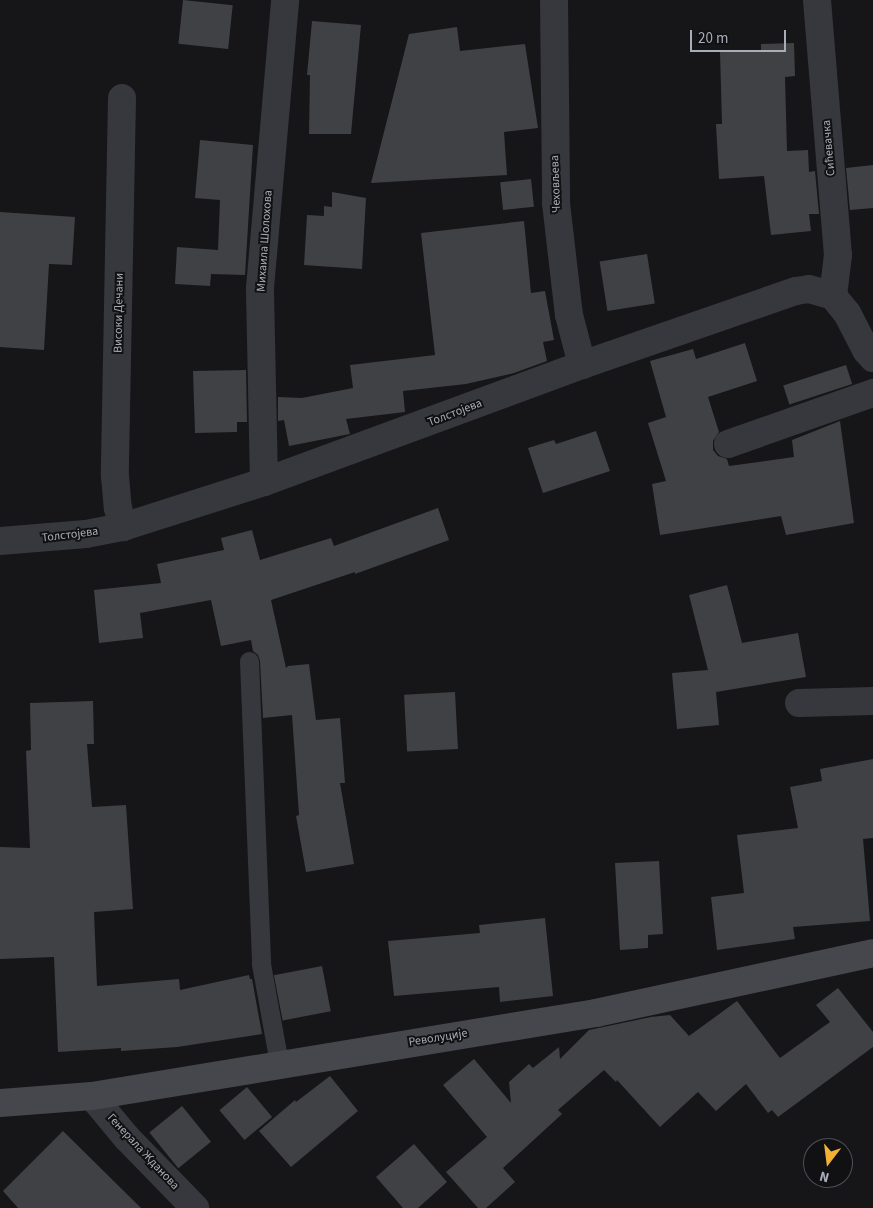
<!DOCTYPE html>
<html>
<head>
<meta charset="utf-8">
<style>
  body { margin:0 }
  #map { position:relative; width:873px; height:1208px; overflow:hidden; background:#161618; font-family:"Source Sans 3",sans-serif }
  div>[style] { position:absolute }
  .building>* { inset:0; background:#404145; transform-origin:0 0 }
  .lane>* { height:19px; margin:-9.5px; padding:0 9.5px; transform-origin:9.5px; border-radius:9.5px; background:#37383d }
  .street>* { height:28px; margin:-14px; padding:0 14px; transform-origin:14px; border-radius:14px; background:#37383d }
  .secondary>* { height:28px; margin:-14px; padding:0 14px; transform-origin:14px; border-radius:14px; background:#45474d }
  span { translate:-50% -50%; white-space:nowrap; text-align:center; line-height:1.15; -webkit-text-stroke:4px #111113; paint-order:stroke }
  .street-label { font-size:12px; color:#a8adb8 }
  .north { position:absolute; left:803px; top:1138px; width:50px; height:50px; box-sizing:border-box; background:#111113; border:1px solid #4d4f55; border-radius:50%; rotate:195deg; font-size:14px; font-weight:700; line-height:20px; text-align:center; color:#a8adb8 }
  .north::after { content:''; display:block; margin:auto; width:18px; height:22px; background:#f2b134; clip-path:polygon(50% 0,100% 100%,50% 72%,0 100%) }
  .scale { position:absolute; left:690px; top:30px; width:96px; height:22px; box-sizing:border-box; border:2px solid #a8adb8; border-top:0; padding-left:6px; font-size:15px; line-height:18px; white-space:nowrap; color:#a8adb8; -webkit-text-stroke:4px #111113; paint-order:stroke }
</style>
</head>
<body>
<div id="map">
  <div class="building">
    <div style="left:183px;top:0;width:50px;height:44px;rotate:6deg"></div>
    <div style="clip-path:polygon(312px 21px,361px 25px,351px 134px,309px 134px,310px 75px,307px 75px)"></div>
    <div style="clip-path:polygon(457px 27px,460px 51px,525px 44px,538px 128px,504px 132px,507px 175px,371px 183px,409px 34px)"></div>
    <div style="clip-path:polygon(794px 43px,795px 76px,785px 77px,787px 151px,808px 150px,809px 172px,815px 171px,819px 214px,809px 214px,811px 231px,771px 235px,764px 176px,719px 179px,716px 124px,722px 124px,720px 52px,761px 51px,761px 44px)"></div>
    <div style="clip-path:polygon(200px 140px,253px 145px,245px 275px,211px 274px,210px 286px,175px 284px,177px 247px,218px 250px,220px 200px,195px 198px)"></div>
    <div style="clip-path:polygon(873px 165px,873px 208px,850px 210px,846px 168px)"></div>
    <div style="left:531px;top:179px;width:28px;height:31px;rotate:84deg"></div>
    <div style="clip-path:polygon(332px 192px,366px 198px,362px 269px,304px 265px,307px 215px,324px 216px,324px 206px,332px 207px)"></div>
    <div style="clip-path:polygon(0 212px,75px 217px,72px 265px,49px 264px,44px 350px,0 347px)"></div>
    <div style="clip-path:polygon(524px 221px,531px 293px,545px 291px,554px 340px,543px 342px,547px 361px,514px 373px,466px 384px,403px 391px,405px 412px,346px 419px,350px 434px,289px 446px,284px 420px,278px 421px,278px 397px,302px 398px,353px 388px,350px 365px,435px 355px,421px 233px)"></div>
    <div style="left:647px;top:254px;width:50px;height:48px;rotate:81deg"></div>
    <div style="clip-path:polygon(745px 343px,757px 381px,708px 397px,719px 432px,713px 441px,713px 450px,718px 456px,727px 459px,729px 466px,794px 457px,792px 440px,840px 421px,854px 523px,786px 535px,781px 516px,660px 535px,652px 484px,666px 481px,648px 423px,666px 417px,650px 361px,693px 349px,696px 359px)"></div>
    <div style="left:846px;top:365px;width:20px;height:66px;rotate:72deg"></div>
    <div style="clip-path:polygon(246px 370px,247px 422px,237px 422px,237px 432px,195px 433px,193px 371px)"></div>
    <div style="clip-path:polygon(596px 431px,610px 471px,543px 493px,528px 448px,554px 440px,556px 444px)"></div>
    <div style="clip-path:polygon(438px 508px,449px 540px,355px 574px,355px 572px,271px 600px,286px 668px,288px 666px,309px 664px,316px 720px,340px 718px,345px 783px,340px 783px,354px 864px,306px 872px,296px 816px,299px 815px,292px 715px,263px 718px,260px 661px,258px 655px,253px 651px,251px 640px,221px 646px,211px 600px,140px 613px,143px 638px,99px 643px,94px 590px,161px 583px,157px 564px,224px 550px,221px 538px,252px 530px,260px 560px,331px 538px,334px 546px)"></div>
    <div style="clip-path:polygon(727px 585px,742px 643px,798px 633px,806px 677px,716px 692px,719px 725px,677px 729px,672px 673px,708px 670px,689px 595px)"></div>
    <div style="left:455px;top:692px;width:57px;height:51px;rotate:87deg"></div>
    <div style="clip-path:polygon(93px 701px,94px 744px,87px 744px,92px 807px,126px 805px,133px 909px,94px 912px,97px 986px,179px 979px,180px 990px,249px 975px,250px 979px,252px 979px,262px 1034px,177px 1047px,121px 1051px,121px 1048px,58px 1052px,54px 957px,0 959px,0 847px,30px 848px,26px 751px,31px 750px,30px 703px)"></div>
    <div style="clip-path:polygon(873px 759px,873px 838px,863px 839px,870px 921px,793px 927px,795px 939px,717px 950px,711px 897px,744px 893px,737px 835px,798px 828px,790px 787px,822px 781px,820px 769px)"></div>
    <div style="clip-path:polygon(659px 861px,663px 934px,648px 935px,648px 948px,620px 950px,615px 863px)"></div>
    <div style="clip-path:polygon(545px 918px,553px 996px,500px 1002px,499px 987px,394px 996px,388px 941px,480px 933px,479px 925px)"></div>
    <div style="left:322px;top:966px;width:46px;height:49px;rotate:79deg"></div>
    <div style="clip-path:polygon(838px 988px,873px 1032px,873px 1047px,778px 1117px,772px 1110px,768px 1113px,746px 1084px,716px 1111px,698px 1092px,660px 1127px,617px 1080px,616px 1082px,604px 1070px,558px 1110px,562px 1114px,503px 1168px,515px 1182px,486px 1208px,478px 1208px,446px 1172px,487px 1137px,443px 1085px,474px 1059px,511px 1103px,509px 1082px,529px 1064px,533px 1068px,559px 1047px,560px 1059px,589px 1030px,651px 1017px,670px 1015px,689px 1036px,737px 1001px,780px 1058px,830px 1022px,816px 1005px)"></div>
    <div style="clip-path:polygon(330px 1076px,358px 1111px,291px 1167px,259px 1131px,295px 1100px,296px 1102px)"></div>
    <div style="left:247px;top:1087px;width:39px;height:36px;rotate:50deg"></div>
    <div style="left:182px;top:1106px;width:46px;height:42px;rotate:51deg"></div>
    <div style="clip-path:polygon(63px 1131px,141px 1208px,18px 1208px,3px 1191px)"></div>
    <div style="clip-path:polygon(414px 1144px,447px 1182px,418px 1208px,403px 1208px,376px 1177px)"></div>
  </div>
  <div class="lane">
    <div style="left:249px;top:661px;width:303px;rotate:87.7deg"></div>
    <div style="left:261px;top:964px;width:101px;rotate:79.7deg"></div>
  </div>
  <div class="street">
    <div style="left:554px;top:0;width:203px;rotate:89.4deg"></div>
    <div style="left:556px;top:203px;width:113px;rotate:83.4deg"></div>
    <div style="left:569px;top:315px;width:52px;rotate:75.4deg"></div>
    <div style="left:817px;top:0;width:256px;rotate:85.3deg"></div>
    <div style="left:838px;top:255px;width:41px;rotate:97deg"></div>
    <div style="left:122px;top:98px;width:378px;rotate:91.1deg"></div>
    <div style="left:115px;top:476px;width:32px;rotate:85deg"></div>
    <div style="left:118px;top:508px;width:20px;rotate:75deg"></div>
    <div style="left:728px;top:444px;width:154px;rotate:-19.4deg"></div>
    <div style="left:264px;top:482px;width:194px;rotate:-91.2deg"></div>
    <div style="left:260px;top:288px;width:289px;rotate:-85deg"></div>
    <div style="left:0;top:541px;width:86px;rotate:-4.7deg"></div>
    <div style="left:86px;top:534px;width:38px;rotate:-11deg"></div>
    <div style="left:123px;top:527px;width:148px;rotate:-17.7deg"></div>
    <div style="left:264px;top:482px;width:339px;rotate:-20.2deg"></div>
    <div style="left:582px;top:365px;width:226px;rotate:-19.1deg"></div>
    <div style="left:796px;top:291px;width:13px;rotate:-9deg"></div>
    <div style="left:809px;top:289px;width:25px;rotate:16deg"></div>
    <div style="left:833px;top:296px;width:22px;rotate:51deg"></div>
    <div style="left:847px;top:313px;width:42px;rotate:62.8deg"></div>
    <div style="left:866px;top:350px;width:11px;rotate:49deg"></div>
    <div style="left:799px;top:703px;width:74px;rotate:-1.5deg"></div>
    <div style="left:92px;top:1096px;width:55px;rotate:50.2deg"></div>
    <div style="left:127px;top:1138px;width:98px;rotate:45.8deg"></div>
  </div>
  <div class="secondary">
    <div style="left:0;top:1103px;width:92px;rotate:-4.4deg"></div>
    <div style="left:92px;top:1096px;width:511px;rotate:-9.35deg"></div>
    <div style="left:596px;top:1013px;width:283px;rotate:-12.2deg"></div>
  </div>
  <div class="street-label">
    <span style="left:829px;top:148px;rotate:-95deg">Сићевачка</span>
    <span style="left:556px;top:184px;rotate:-92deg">Чеховљева</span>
    <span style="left:265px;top:241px;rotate:-86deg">Михаила Шолохова</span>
    <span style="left:119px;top:313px;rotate:-89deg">Високи Дечани</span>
    <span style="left:455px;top:413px;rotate:-21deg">Толстојева</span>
    <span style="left:70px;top:535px;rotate:-7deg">Толстојева</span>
    <span style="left:438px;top:1038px;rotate:-9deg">Револуције</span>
    <span style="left:143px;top:1152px;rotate:47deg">Генерала Жданова</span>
  </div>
  <div class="north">N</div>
  <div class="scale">20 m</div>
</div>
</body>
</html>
